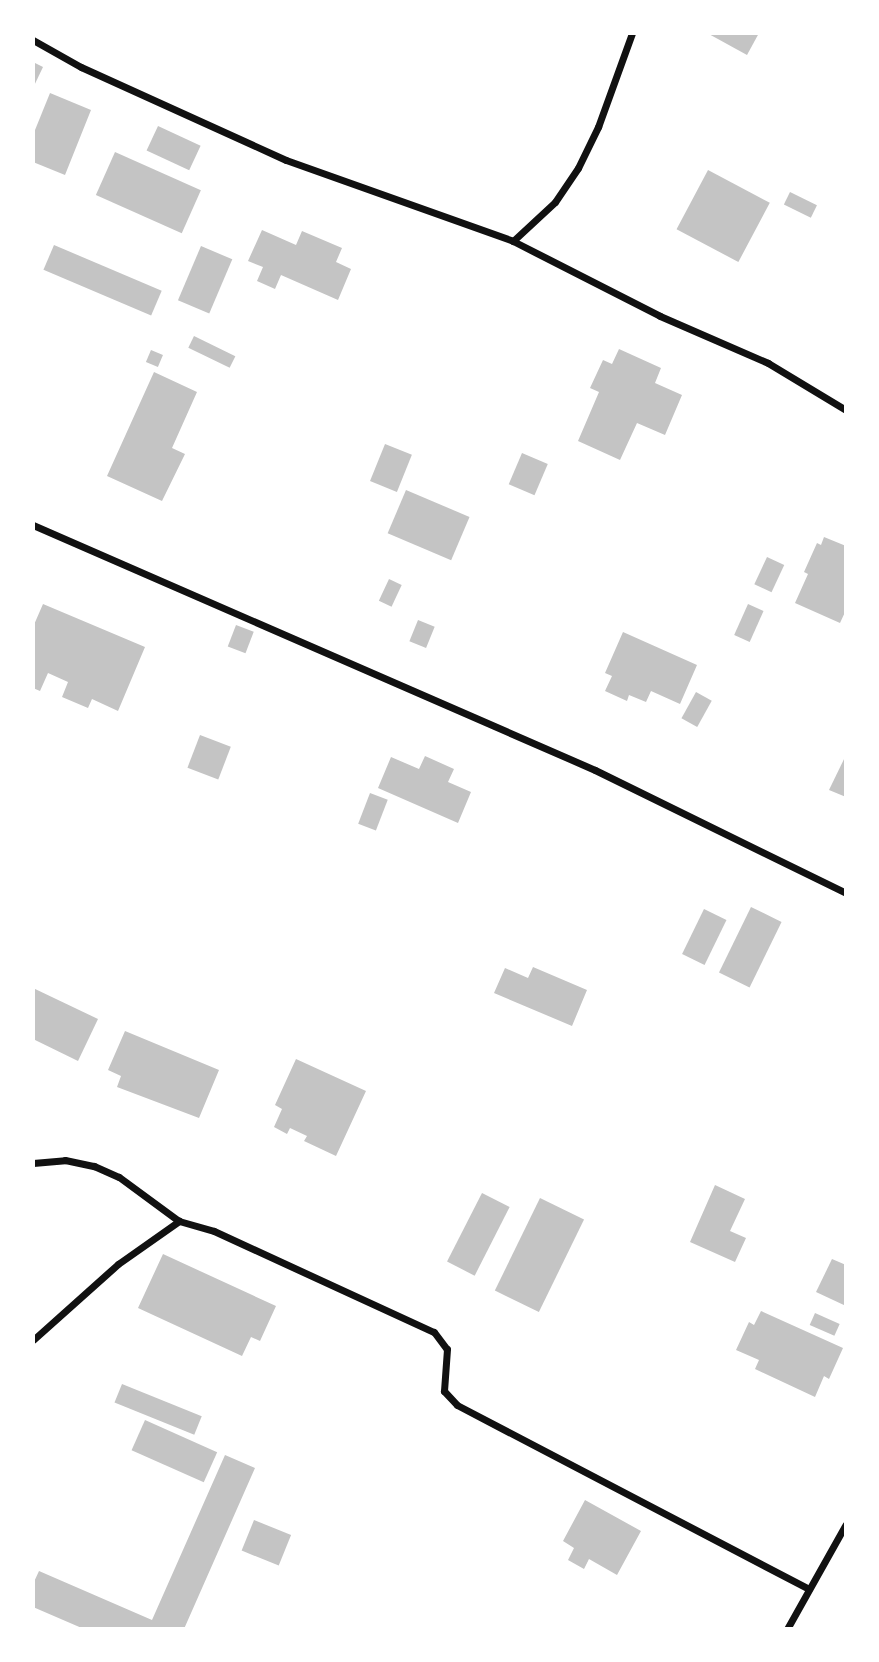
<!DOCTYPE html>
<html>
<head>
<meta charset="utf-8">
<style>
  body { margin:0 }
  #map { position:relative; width:879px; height:1662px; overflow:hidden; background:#fff; font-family:Poppins,sans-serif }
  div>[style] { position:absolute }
  .building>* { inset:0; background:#c4c4c4; transform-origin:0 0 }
  .minor>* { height:7px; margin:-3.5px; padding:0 3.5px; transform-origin:3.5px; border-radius:3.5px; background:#111 }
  span { translate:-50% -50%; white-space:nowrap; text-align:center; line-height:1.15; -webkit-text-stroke:5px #fff; paint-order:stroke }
  .frame { position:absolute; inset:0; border:35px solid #fff; pointer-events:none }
</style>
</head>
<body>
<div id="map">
  <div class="building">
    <div style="clip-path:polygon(707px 33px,759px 33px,747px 55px)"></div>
    <div style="clip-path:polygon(33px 62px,43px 67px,33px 88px)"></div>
    <div style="clip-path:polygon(50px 93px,91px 110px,65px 175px,33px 162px,33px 135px)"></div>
    <div style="left:158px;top:126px;width:47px;height:27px;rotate:25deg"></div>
    <div style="left:115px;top:152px;width:94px;height:47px;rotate:24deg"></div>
    <div style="left:708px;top:170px;width:70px;height:67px;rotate:28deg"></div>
    <div style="left:790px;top:192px;width:30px;height:14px;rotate:26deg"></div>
    <div style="clip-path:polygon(262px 230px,296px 245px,302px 231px,342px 248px,336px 262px,351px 269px,338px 300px,281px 275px,275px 289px,257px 281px,263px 267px,248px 261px)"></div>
    <div style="left:54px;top:245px;width:117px;height:27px;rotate:23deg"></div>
    <div style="left:201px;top:246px;width:34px;height:59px;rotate:23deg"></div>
    <div style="left:194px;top:336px;width:46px;height:13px;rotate:26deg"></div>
    <div style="clip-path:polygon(619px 349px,661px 368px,655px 383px,682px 395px,665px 435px,637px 423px,620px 460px,578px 441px,599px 392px,590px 388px,603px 360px,612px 364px)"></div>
    <div style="left:151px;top:350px;width:13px;height:13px;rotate:23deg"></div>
    <div style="clip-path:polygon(154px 372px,197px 392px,172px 448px,185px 454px,162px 501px,107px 476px)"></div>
    <div style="left:385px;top:444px;width:29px;height:40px;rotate:22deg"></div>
    <div style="left:522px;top:453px;width:28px;height:34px;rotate:23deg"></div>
    <div style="left:406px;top:490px;width:69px;height:47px;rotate:23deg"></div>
    <div style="clip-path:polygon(824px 537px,846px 546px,846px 610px,840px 623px,795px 603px,808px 574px,804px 572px,817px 543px,821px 545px)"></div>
    <div style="left:767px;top:557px;width:19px;height:30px;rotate:25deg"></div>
    <div style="left:389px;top:579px;width:14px;height:24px;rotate:25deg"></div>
    <div style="clip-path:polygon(43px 604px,145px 647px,118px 711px,92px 699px,88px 708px,62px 697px,68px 682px,48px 673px,40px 691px,33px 688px,33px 627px)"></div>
    <div style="left:748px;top:604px;width:17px;height:34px;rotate:24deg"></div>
    <div style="left:418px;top:620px;width:18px;height:23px;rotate:22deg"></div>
    <div style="left:236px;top:625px;width:19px;height:23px;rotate:21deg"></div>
    <div style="clip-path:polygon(623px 632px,697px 665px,680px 704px,651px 691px,646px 702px,629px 695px,627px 701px,605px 691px,612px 676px,605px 673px)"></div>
    <div style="left:696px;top:692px;width:18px;height:30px;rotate:29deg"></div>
    <div style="left:200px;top:735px;width:33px;height:35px;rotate:21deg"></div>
    <div style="clip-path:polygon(846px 755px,846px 797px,829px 790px)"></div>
    <div style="clip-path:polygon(425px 756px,454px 769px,448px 782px,471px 792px,458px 823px,378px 788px,391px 757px,419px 769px)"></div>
    <div style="left:370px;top:793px;width:19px;height:33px;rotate:21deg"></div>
    <div style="left:751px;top:907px;width:34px;height:73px;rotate:26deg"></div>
    <div style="left:704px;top:909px;width:25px;height:50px;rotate:26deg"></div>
    <div style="clip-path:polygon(533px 967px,587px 990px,572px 1026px,494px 993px,505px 968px,528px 978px)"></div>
    <div style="clip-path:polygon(33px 988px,98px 1019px,78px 1061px,33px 1039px)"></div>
    <div style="clip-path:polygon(125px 1031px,219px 1070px,199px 1118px,117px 1087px,121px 1076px,108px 1070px)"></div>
    <div style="clip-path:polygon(296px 1059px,366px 1091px,336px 1156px,304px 1141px,307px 1136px,290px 1128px,287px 1134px,274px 1127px,282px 1109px,275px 1105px)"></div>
    <div style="clip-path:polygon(715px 1185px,745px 1199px,730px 1231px,746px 1238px,735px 1262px,690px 1242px)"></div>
    <div style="left:482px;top:1193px;width:31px;height:77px;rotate:27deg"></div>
    <div style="left:540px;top:1198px;width:49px;height:103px;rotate:26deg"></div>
    <div style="clip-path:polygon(163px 1254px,276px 1306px,260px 1341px,251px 1337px,242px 1356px,138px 1308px)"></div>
    <div style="clip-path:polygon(832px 1259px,846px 1265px,846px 1306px,816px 1292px)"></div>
    <div style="clip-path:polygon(761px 1311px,843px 1348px,829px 1379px,824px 1376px,815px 1397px,755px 1369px,759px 1360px,736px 1350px,749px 1322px,754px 1325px)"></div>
    <div style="left:815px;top:1313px;width:27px;height:13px;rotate:24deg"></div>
    <div style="left:122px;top:1384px;width:86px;height:20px;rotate:22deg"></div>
    <div style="left:145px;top:1420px;width:79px;height:33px;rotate:24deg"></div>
    <div style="clip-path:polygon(225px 1455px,255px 1468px,184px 1629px,84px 1629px,33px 1607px,33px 1584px,39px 1571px,152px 1620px)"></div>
    <div style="clip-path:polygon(585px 1500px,641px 1531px,617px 1575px,589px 1559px,584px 1569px,568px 1560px,574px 1548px,563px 1541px)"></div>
    <div style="left:254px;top:1520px;width:40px;height:33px;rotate:22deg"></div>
  </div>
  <div class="minor">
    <div style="left:33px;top:40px;width:55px;rotate:29.4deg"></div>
    <div style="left:81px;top:67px;width:225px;rotate:24.4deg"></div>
    <div style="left:286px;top:160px;width:241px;rotate:19.6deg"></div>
    <div style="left:513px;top:241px;width:165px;rotate:27deg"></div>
    <div style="left:660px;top:316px;width:118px;rotate:23.5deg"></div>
    <div style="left:768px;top:363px;width:91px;rotate:31.1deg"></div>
    <div style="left:513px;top:241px;width:57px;rotate:-42.9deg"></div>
    <div style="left:555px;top:202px;width:41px;rotate:-55.9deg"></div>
    <div style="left:578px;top:168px;width:46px;rotate:-64deg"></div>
    <div style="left:598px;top:127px;width:100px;rotate:-70.1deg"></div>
    <div style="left:33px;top:525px;width:613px;rotate:23.55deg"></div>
    <div style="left:595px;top:770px;width:280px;rotate:26.1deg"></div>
    <div style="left:33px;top:1163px;width:32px;rotate:-5deg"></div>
    <div style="left:65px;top:1160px;width:30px;rotate:12deg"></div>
    <div style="left:94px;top:1166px;width:27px;rotate:24deg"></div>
    <div style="left:119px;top:1177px;width:74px;rotate:36.3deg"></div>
    <div style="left:179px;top:1221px;width:36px;rotate:16deg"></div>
    <div style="left:214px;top:1231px;width:242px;rotate:24.7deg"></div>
    <div style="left:434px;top:1332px;width:21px;rotate:53deg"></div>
    <div style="left:447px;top:1349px;width:42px;rotate:94.1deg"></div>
    <div style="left:444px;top:1391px;width:19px;rotate:47deg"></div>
    <div style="left:457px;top:1405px;width:397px;rotate:27.6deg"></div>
    <div style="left:33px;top:1340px;width:114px;rotate:-41.8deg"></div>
    <div style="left:118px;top:1264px;width:75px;rotate:-35.2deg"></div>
    <div style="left:787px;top:1629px;width:120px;rotate:-60.7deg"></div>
  </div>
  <div class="frame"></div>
</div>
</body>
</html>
